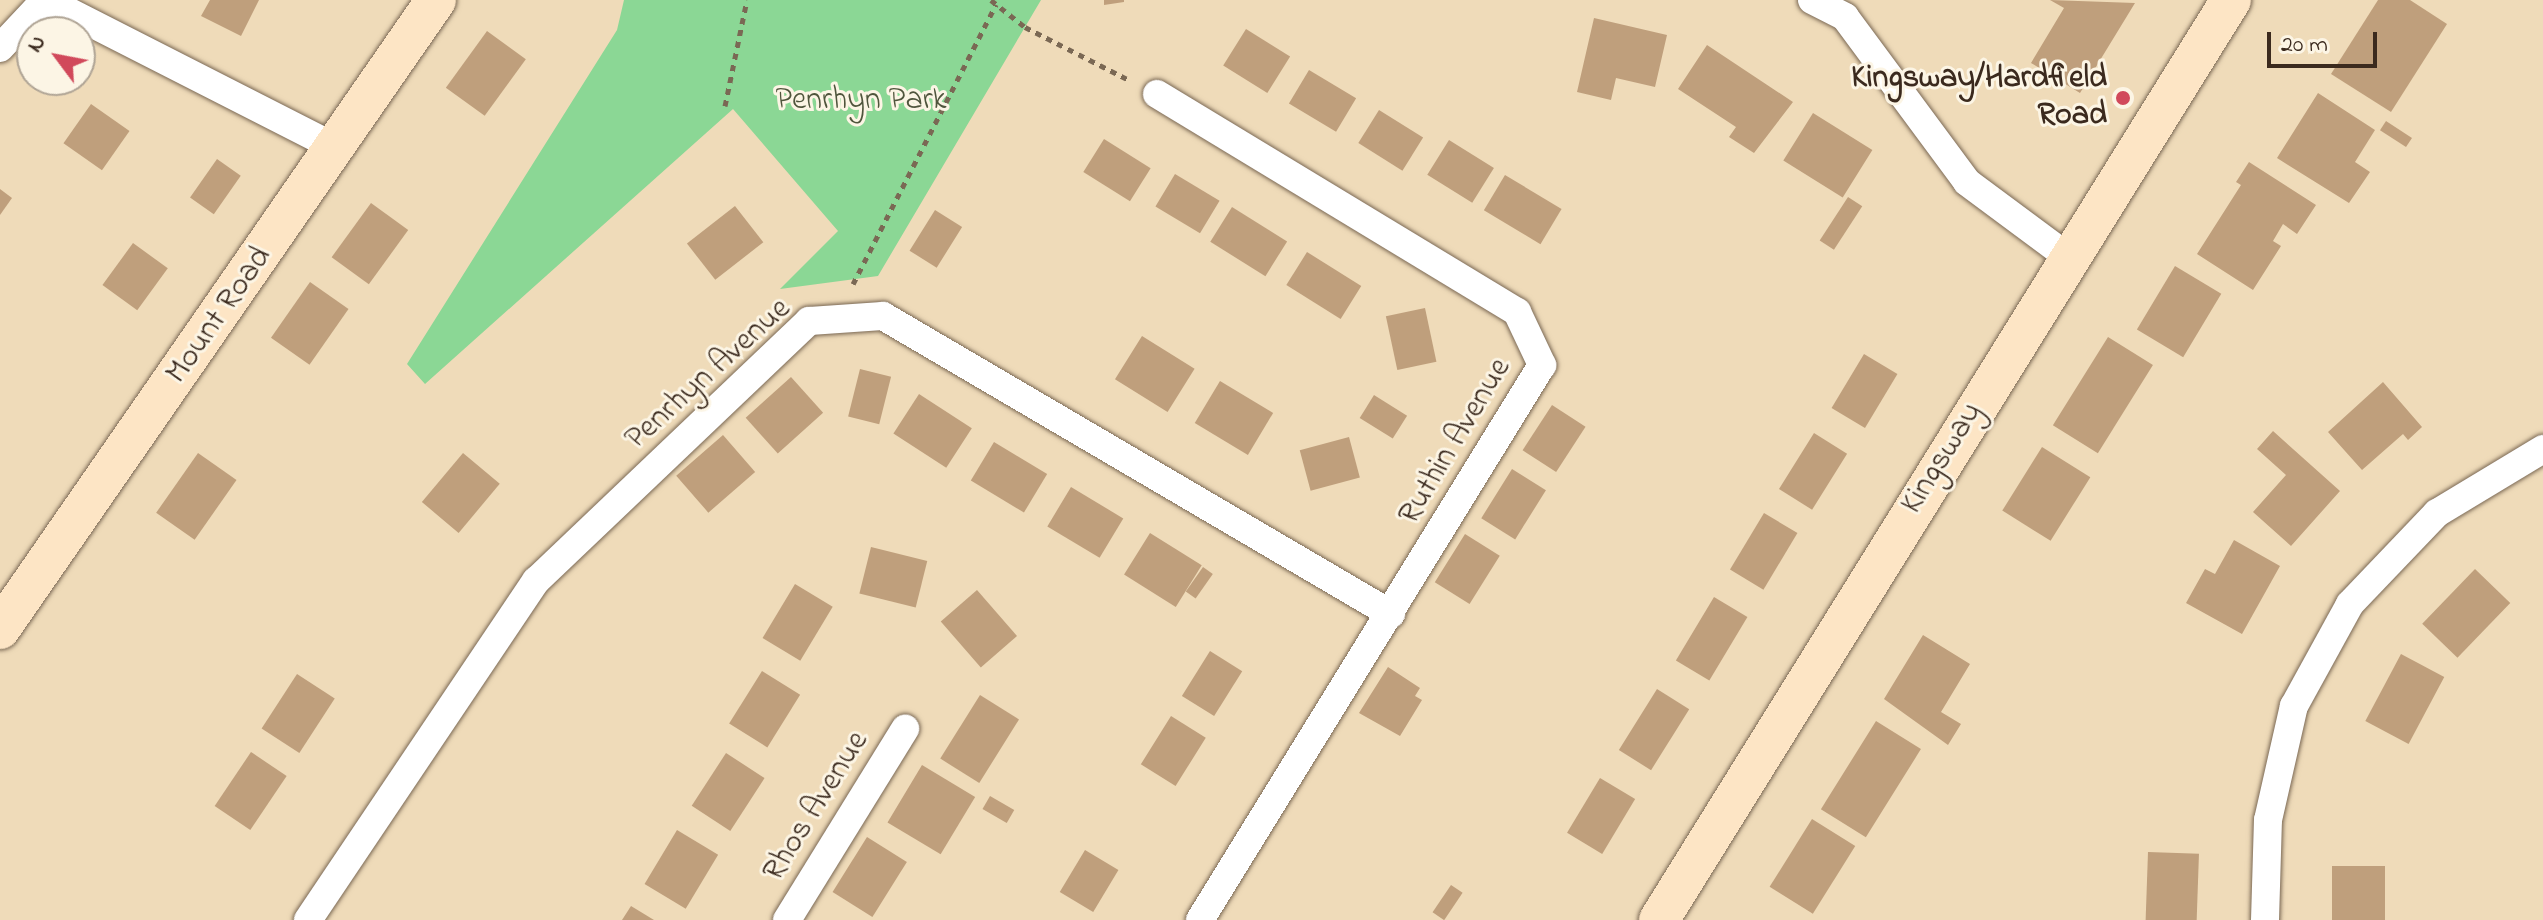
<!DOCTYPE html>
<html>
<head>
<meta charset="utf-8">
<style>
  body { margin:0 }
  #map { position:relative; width:2543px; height:920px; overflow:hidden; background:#efdbb9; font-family:"Indie Flower",sans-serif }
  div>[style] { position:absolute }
  .green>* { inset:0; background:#8bd795 }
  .building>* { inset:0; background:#bf9f7c; transform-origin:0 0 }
  .path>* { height:5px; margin-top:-2.5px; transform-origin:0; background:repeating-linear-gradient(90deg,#7a6854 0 6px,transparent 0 12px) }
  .roads { filter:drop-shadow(0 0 2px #7a6854) drop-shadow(0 0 2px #7a6854) }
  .street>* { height:28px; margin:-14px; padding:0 14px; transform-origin:14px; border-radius:14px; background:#fff }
  .secondary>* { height:40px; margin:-20px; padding:0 20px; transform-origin:20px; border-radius:20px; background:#fde5c5 }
  .dots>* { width:22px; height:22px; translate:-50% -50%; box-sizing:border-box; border:4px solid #fcf5e5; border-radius:50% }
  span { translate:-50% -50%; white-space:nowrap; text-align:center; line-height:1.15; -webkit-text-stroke:6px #fcf5e5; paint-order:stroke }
  .poi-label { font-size:32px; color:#3b2a1e; font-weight:700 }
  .right { translate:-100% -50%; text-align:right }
  .park-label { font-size:32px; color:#4f553c }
  .street-label { font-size:32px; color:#3b2a1e }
  .north { position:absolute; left:16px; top:16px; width:80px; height:80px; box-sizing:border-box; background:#fcf5e5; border:2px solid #afa495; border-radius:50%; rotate:302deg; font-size:22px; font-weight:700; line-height:32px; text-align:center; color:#3b2a1e }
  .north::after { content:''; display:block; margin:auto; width:28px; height:36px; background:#d1495b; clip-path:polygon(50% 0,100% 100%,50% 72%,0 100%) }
  .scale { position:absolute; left:2267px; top:32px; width:110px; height:36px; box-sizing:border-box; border:4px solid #3b2a1e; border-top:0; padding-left:10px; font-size:24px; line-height:28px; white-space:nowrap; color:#3b2a1e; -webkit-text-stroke:6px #fcf5e5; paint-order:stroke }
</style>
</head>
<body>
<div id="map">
  <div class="green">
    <div style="clip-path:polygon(624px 0,1041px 0,878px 276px,780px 289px,838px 231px,733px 109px,425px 384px,407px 364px,617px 30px)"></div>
  </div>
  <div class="building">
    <div style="clip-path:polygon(210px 0,259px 0,241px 36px,201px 16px)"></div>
    <div style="clip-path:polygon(1104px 0,1124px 0,1124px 2px,1104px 5px)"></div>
    <div style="clip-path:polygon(2050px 0,2135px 3px,2080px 93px,2031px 63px,2064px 8px)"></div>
    <div style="clip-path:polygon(2378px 0,2410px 0,2447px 24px,2391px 112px,2331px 74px)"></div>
    <div style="clip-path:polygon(1594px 18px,1667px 35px,1655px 87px,1616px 78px,1611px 100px,1577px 92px)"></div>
    <div style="left:1246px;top:29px;width:52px;height:43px;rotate:32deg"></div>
    <div style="left:487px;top:31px;width:48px;height:70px;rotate:36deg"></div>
    <div style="clip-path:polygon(1707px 45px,1793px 102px,1754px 153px,1729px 137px,1736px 127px,1678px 89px)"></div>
    <div style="left:1309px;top:70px;width:55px;height:39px;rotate:31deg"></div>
    <div style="clip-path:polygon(2318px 93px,2375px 130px,2355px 162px,2370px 172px,2349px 203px,2277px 158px)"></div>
    <div style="left:91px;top:104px;width:47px;height:48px;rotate:35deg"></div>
    <div style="left:1379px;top:110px;width:52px;height:39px;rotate:32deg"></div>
    <div style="left:1813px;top:113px;width:70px;height:56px;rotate:32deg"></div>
    <div style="left:2386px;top:121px;width:31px;height:11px;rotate:33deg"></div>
    <div style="left:1104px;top:139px;width:55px;height:39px;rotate:32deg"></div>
    <div style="left:1449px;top:140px;width:53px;height:41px;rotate:32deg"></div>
    <div style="left:217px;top:159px;width:29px;height:47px;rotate:35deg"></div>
    <div style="clip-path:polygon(2249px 162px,2316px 205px,2297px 234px,2283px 224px,2273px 241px,2281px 246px,2253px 290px,2197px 254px,2241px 185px,2236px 182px)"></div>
    <div style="left:1175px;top:174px;width:52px;height:38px;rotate:31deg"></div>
    <div style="left:1505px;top:175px;width:66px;height:41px;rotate:31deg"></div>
    <div style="clip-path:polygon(0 189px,12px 198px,0 215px)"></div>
    <div style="left:1848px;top:197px;width:17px;height:52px;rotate:33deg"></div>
    <div style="left:371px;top:203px;width:46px;height:67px;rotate:36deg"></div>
    <div style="left:735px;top:206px;width:46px;height:61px;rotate:52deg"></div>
    <div style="left:1232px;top:207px;width:65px;height:41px;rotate:32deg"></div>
    <div style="left:935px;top:210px;width:32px;height:48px;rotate:32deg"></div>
    <div style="left:133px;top:243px;width:43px;height:52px;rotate:36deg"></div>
    <div style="left:1307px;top:252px;width:64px;height:39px;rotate:32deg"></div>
    <div style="left:2175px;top:266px;width:54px;height:74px;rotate:31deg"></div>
    <div style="left:310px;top:282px;width:47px;height:68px;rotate:35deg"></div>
    <div style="left:1425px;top:308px;width:55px;height:40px;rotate:78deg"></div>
    <div style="left:1142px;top:336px;width:62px;height:51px;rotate:32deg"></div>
    <div style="left:2108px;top:337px;width:53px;height:104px;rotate:32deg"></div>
    <div style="left:1864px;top:354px;width:39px;height:63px;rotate:31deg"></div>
    <div style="left:860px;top:369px;width:32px;height:49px;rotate:14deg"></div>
    <div style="left:791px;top:377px;width:48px;height:61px;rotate:48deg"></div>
    <div style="left:1220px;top:381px;width:62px;height:49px;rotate:31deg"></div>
    <div style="clip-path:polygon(2383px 382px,2422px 427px,2408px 440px,2403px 434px,2362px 470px,2328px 432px)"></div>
    <div style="left:919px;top:394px;width:63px;height:47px;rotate:33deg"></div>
    <div style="left:1374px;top:395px;width:39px;height:27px;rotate:32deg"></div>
    <div style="left:1552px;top:405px;width:40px;height:54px;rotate:33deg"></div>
    <div style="clip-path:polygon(2273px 431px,2340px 491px,2291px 546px,2253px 512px,2286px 475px,2257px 449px)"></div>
    <div style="left:1814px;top:433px;width:39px;height:66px;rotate:32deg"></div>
    <div style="left:723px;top:435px;width:49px;height:62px;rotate:49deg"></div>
    <div style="left:1349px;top:437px;width:42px;height:51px;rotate:75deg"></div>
    <div style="left:994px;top:442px;width:62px;height:45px;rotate:31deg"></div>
    <div style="left:2042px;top:447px;width:57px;height:75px;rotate:32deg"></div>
    <div style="left:198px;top:453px;width:47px;height:73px;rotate:35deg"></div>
    <div style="left:463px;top:453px;width:48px;height:64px;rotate:40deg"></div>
    <div style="left:1512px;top:469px;width:40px;height:58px;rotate:32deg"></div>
    <div style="left:1071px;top:487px;width:61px;height:46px;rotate:31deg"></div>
    <div style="left:1764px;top:513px;width:39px;height:66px;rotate:31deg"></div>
    <div style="left:1150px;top:533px;width:61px;height:49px;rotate:32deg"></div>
    <div style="left:1465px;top:534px;width:41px;height:57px;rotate:32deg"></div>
    <div style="clip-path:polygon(2234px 540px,2280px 566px,2242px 634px,2186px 603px,2205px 569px,2215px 574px)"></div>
    <div style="left:871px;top:547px;width:58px;height:48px;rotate:14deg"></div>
    <div style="left:1203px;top:567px;width:12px;height:30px;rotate:35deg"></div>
    <div style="left:2475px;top:569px;width:49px;height:76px;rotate:44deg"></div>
    <div style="left:795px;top:584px;width:44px;height:63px;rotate:31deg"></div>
    <div style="left:977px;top:590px;width:61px;height:48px;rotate:49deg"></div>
    <div style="left:1714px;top:597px;width:39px;height:74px;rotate:31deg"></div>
    <div style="clip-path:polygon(1923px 635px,1970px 664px,1941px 712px,1961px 724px,1948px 745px,1884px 699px)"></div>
    <div style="left:1210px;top:651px;width:38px;height:53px;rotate:32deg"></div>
    <div style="left:2401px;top:654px;width:49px;height:76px;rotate:28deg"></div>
    <div style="clip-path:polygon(1388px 667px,1420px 688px,1415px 696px,1422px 700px,1400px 736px,1359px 713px)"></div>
    <div style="left:762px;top:671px;width:45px;height:62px;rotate:32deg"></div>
    <div style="left:297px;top:674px;width:45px;height:65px;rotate:33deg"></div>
    <div style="left:1657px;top:689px;width:38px;height:72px;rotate:32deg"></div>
    <div style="left:980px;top:695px;width:46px;height:75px;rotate:32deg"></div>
    <div style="left:1171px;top:716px;width:41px;height:57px;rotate:32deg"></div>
    <div style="left:1876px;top:721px;width:53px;height:104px;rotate:32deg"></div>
    <div style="left:251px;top:752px;width:43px;height:65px;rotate:34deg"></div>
    <div style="left:726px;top:753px;width:46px;height:63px;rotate:33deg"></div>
    <div style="left:922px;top:765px;width:62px;height:67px;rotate:31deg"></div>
    <div style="left:1600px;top:778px;width:41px;height:64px;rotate:31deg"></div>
    <div style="left:990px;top:796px;width:28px;height:15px;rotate:30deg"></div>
    <div style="left:1812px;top:819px;width:51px;height:80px;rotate:32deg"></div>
    <div style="left:677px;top:830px;width:48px;height:63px;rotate:31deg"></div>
    <div style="left:867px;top:837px;width:47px;height:65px;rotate:32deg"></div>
    <div style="left:1085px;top:850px;width:39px;height:49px;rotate:31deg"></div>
    <div style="left:2148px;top:852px;width:51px;height:68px;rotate:2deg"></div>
    <div style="left:2332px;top:866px;width:53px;height:54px"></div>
    <div style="left:1451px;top:885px;width:14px;height:33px;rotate:34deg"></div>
    <div style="clip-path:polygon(631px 906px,654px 920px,622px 920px)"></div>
  </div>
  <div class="path">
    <div style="left:991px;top:0;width:43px;rotate:38.5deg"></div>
    <div style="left:1025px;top:27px;width:119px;rotate:27deg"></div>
    <div style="left:725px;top:106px;width:108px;rotate:-78.3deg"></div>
    <div style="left:853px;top:284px;width:314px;rotate:-62.9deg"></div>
  </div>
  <div class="roads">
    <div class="street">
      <div style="left:46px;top:0;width:326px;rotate:27deg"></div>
      <div style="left:1812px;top:0;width:37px;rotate:27deg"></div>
      <div style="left:1845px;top:17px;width:205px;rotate:53.5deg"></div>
      <div style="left:1967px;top:182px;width:126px;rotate:36.6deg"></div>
      <div style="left:0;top:48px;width:66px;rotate:-46.8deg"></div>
      <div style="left:1157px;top:94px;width:421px;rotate:31.2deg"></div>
      <div style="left:1517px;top:312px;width:59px;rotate:64.7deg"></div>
      <div style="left:1542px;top:365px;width:652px;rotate:121.64deg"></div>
      <div style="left:308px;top:920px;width:409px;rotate:-56.1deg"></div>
      <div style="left:536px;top:581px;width:377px;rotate:-43.6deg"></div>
      <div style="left:809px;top:321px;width:74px;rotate:-3.9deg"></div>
      <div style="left:883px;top:316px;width:589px;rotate:30.4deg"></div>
      <div style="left:787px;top:920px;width:225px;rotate:-58.3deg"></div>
      <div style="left:2265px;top:920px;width:100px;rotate:-88.3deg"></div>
      <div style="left:2268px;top:820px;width:117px;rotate:-77.2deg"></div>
      <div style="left:2294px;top:706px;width:116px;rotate:-61.2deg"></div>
      <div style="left:2350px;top:604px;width:126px;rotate:-46.3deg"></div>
      <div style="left:2437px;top:513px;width:124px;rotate:-31.1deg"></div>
    </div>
    <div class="secondary">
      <div style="left:0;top:629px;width:765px;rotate:-55.27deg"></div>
      <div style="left:1659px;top:920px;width:1083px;rotate:-58.13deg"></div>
    </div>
  </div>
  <div class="dots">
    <div style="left:2123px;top:98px;background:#d1495b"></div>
  </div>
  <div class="poi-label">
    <span class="right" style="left:2107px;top:98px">Kingsway/Hardfield<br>Road</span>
  </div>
  <div class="park-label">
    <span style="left:861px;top:101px">Penrhyn Park</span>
  </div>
  <div class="street-label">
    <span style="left:220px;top:316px;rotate:-55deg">Mount Road</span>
    <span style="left:709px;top:375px;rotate:-42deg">Penrhyn Avenue</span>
    <span style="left:1456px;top:442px;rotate:-59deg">Ruthin Avenue</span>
    <span style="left:1943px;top:459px;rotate:-58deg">Kingsway</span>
    <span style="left:817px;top:807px;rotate:-58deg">Rhos Avenue</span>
  </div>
  <div class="north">N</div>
  <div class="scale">20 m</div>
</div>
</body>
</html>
